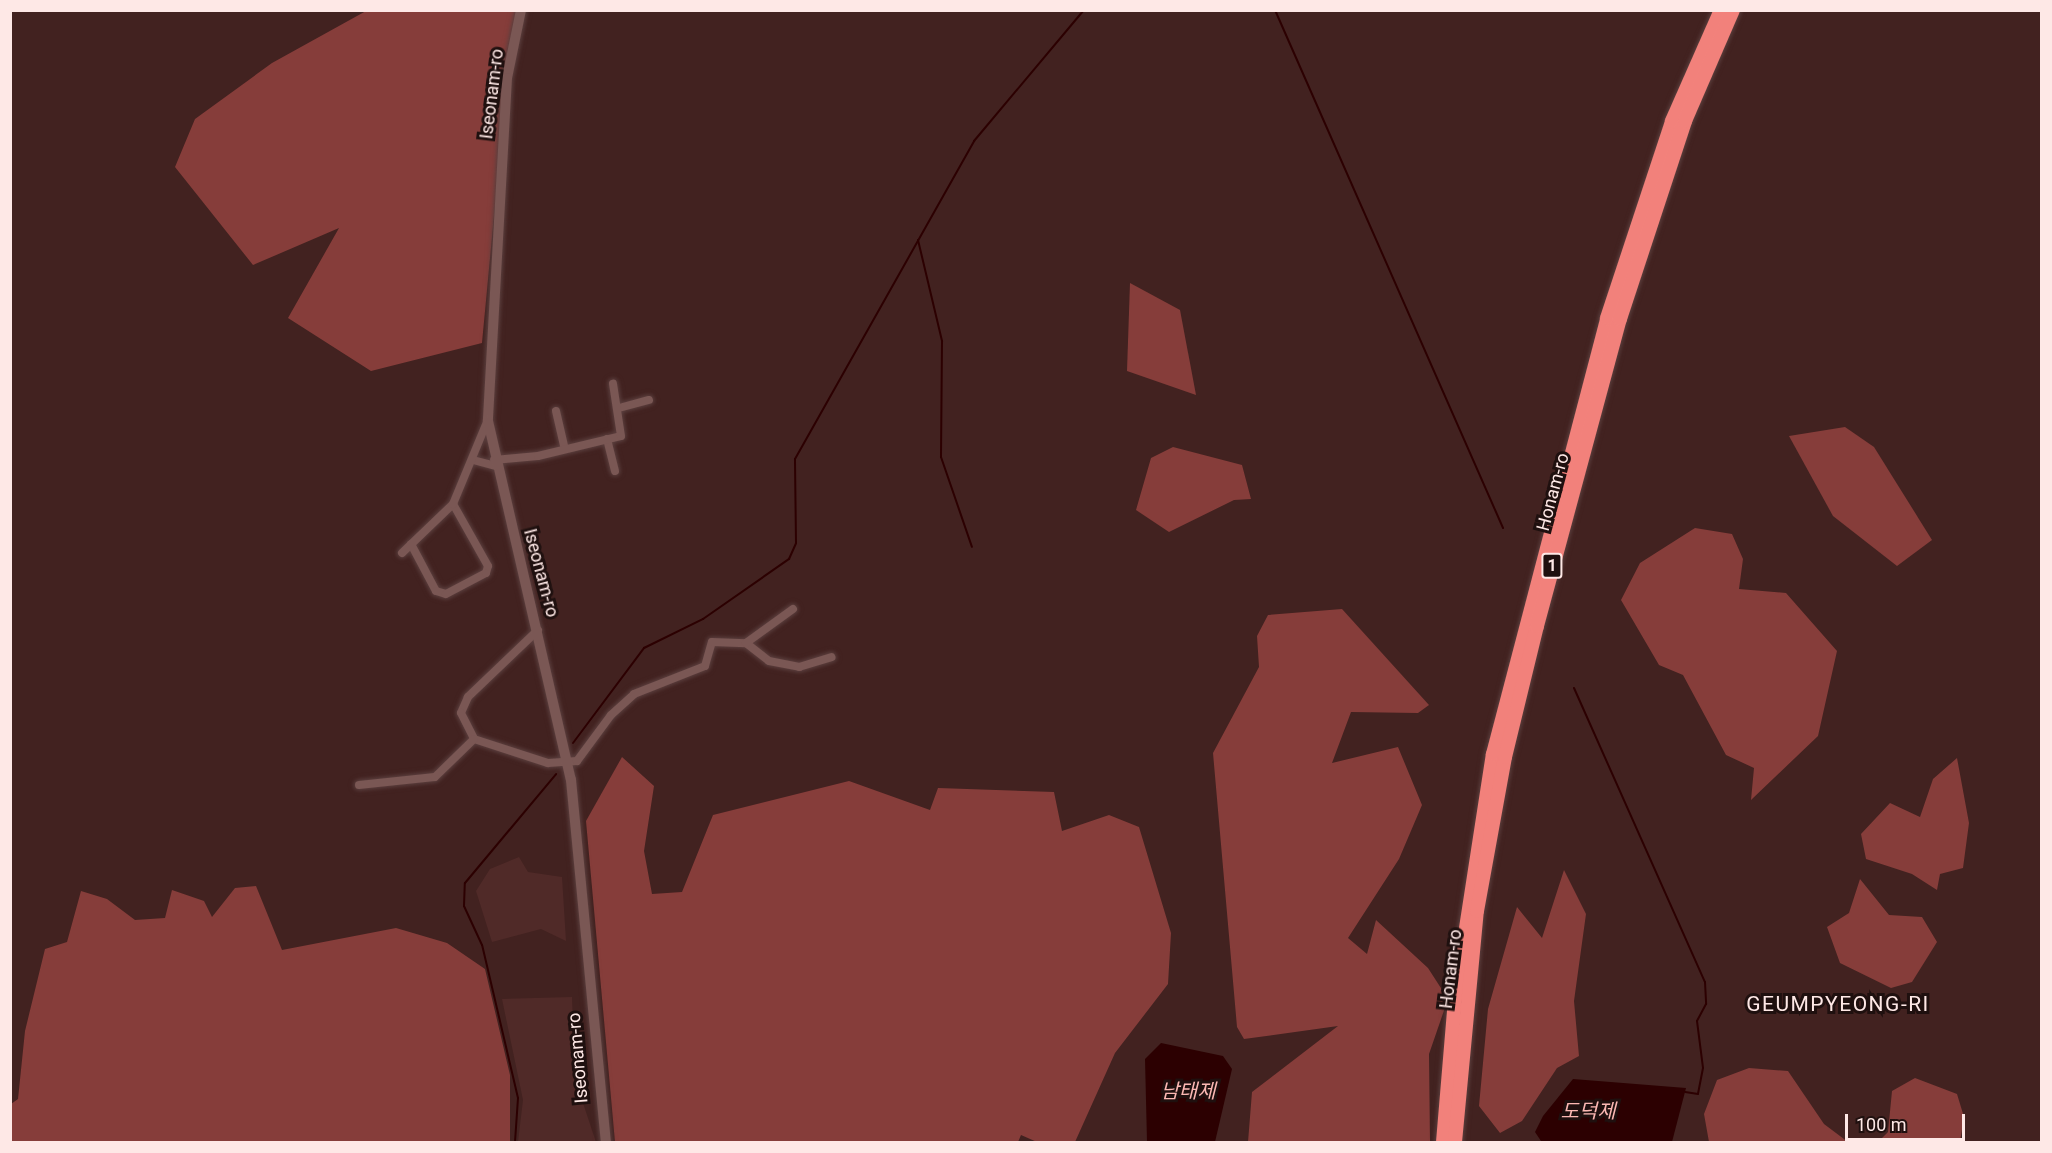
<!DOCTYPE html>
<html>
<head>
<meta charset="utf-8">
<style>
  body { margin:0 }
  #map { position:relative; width:2052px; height:1153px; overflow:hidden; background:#422220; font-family:Roboto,"Noto Sans KR",sans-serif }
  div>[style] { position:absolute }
  .built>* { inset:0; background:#502a28 }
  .forest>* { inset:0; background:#863d3a }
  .water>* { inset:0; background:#2c0001 }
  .stream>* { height:2px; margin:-1px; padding:0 1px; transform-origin:1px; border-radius:1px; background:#2c0001 }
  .roads { filter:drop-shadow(0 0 2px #5b3f3e) drop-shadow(0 0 2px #5b3f3e) }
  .street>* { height:8px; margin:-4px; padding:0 4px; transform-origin:4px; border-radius:4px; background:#7a5754 }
  .secondary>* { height:10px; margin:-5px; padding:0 5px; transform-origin:5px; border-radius:5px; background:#7a5754 }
  .highway>* { height:14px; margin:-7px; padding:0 7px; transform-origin:7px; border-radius:7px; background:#f2817b }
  span { translate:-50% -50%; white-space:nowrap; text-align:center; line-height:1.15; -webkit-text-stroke:6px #1f100f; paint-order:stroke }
  .shield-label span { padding:2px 4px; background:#1f100f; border:2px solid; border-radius:4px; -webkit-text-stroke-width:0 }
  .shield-label { font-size:16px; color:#fee8e6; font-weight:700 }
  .street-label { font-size:18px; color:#fee8e6 }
  .water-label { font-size:20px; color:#fcb8b3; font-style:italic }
  .quarter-label { font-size:21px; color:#fee8e6; letter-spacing:1.5px }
  .frame { position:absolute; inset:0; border:12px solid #fee8e6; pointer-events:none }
  .scale { position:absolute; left:1845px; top:1114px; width:120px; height:27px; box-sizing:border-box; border:3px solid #fee8e6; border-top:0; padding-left:8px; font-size:18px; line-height:21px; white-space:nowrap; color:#fee8e6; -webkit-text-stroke:4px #1f100f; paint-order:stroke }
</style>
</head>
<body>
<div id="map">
  <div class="built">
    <div style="clip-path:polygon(519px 857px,528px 872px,562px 877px,566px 941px,541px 929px,492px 942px,476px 891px,490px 869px)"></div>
    <div style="clip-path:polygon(572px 997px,575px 1079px,596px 1142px,518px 1142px,523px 1100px,502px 999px)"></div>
  </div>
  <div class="forest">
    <div style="clip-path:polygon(366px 11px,521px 11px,507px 78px,482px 343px,371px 371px,288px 318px,339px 228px,253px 265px,175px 167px,195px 119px,272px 63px)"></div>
    <div style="clip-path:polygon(1130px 283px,1180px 310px,1196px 395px,1127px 371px)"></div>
    <div style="clip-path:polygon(1845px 427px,1874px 447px,1932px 540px,1897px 566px,1833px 516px,1789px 436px)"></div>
    <div style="clip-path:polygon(1173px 447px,1242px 465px,1251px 499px,1234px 500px,1169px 532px,1136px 510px,1151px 458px)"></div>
    <div style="clip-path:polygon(1695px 528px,1732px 534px,1743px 559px,1739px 589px,1786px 593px,1837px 651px,1818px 736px,1751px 800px,1754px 768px,1726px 755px,1683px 675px,1659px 665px,1621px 600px,1640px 563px)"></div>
    <div style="clip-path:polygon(1342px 609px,1429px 705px,1418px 713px,1351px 712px,1332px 763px,1398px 747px,1422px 805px,1399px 859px,1348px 938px,1367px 954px,1376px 920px,1428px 968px,1448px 999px,1429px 1054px,1430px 1142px,1248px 1142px,1252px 1092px,1338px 1026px,1244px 1039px,1237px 1027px,1213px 753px,1259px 667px,1257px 636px,1268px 615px)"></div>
    <div style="clip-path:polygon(622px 757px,654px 786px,644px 851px,652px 894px,682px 892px,713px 815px,849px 781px,930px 810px,938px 788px,1054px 792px,1062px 831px,1109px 815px,1139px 827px,1171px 933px,1168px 984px,1115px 1053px,1075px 1142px,1037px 1142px,1021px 1135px,1018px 1142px,615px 1142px,586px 821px)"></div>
    <div style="clip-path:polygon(1957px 758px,1969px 823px,1963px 868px,1940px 874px,1937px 890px,1912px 874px,1866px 859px,1861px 834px,1890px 803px,1920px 817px,1933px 779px)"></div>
    <div style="clip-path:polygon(1564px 870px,1586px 914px,1574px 1001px,1579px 1056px,1557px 1068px,1522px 1121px,1500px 1133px,1479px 1106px,1488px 1009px,1517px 907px,1542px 938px)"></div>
    <div style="clip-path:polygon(1860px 879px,1889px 915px,1922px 917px,1937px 942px,1912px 982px,1891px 988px,1840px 963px,1827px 927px,1849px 913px)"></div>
    <div style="clip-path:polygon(256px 886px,282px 950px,396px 928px,447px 943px,485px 969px,510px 1075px,510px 1142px,11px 1142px,11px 1104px,18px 1099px,25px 1031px,45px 949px,67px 942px,81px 891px,107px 899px,135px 920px,165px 918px,172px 890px,204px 901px,212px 917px,235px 888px)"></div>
    <div style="clip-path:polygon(1749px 1068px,1788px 1071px,1824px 1124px,1848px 1142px,1709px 1142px,1704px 1114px,1717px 1080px)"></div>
    <div style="clip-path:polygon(1915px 1078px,1957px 1094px,1964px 1117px,1960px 1142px,1878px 1142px,1888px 1132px,1892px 1091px)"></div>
  </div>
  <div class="water">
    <div style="clip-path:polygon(1161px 1043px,1223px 1056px,1232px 1069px,1215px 1142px,1147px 1142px,1145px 1059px)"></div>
    <div style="clip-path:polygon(1573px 1079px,1686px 1088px,1672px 1142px,1541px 1141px,1535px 1132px,1543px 1116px)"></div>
  </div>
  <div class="stream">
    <div style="left:1275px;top:10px;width:566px;rotate:66.24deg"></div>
    <div style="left:918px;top:240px;width:104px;rotate:76.6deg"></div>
    <div style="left:942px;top:341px;width:116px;rotate:90.5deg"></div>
    <div style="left:941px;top:457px;width:95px;rotate:71deg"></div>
    <div style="left:1574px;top:688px;width:322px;rotate:66deg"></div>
    <div style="left:1705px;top:982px;width:22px;rotate:87deg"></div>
    <div style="left:1706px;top:1004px;width:19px;rotate:118deg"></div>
    <div style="left:1697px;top:1021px;width:47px;rotate:82.7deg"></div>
    <div style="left:1703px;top:1068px;width:26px;rotate:101deg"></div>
    <div style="left:1698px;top:1094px;width:13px;rotate:-171deg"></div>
    <div style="left:573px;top:743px;width:119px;rotate:-53.2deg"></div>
    <div style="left:644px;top:648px;width:66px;rotate:-26.2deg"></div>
    <div style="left:703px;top:619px;width:105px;rotate:-34.9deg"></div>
    <div style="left:789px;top:559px;width:17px;rotate:-66deg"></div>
    <div style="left:796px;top:543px;width:84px;rotate:-90.7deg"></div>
    <div style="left:795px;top:459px;width:365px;rotate:-60.6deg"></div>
    <div style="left:974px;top:141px;width:171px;rotate:-50deg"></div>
    <div style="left:515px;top:1142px;width:44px;rotate:-86.1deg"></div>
    <div style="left:518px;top:1098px;width:157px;rotate:-103.2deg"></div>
    <div style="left:482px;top:945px;width:43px;rotate:-114.8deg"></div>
    <div style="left:464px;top:906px;width:23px;rotate:-88deg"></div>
    <div style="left:465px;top:883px;width:142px;rotate:-50.1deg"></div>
  </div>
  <div class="roads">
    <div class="street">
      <div style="left:619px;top:408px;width:31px;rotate:-15deg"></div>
      <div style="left:556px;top:411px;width:39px;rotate:77deg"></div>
      <div style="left:607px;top:439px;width:33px;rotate:76deg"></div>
      <div style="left:473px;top:460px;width:23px;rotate:15deg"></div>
      <div style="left:494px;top:460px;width:44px;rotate:-5.2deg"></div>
      <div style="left:538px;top:456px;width:85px;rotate:-13.5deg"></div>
      <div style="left:621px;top:436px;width:53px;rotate:-98.7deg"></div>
      <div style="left:411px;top:544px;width:53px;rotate:62deg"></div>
      <div style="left:436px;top:591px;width:10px;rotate:17deg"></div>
      <div style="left:446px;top:594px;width:45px;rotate:-27.7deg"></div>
      <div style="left:486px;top:573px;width:7px;rotate:-74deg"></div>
      <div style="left:488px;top:566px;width:71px;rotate:-119.4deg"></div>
      <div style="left:402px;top:553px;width:71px;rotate:-43.9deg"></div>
      <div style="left:453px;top:504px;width:89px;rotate:-67.5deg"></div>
      <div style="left:538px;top:630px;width:97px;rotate:136.3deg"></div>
      <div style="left:468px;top:697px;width:17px;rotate:114deg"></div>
      <div style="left:461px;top:713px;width:29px;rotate:63deg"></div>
      <div style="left:474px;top:739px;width:78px;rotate:18deg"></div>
      <div style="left:548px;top:763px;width:29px;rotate:-4deg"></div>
      <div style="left:577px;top:761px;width:57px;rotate:-53.5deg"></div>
      <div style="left:611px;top:715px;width:31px;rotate:-42deg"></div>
      <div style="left:634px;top:694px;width:76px;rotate:-21.5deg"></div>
      <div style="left:705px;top:666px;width:25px;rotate:-74deg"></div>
      <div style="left:712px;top:642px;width:34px;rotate:2deg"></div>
      <div style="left:746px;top:643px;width:29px;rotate:38deg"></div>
      <div style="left:769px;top:661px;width:31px;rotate:11deg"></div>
      <div style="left:799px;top:667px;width:34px;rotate:-17deg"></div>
      <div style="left:746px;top:643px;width:58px;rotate:-35.9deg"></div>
      <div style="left:359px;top:785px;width:76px;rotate:-6deg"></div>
      <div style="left:435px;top:777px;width:54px;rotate:-44.3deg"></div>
    </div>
    <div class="secondary">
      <div style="left:521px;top:10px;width:69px;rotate:101.6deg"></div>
      <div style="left:507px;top:78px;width:344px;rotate:93.2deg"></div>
      <div style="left:488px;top:421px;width:368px;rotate:77deg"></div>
      <div style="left:571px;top:780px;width:364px;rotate:84.5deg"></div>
    </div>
    <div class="highway">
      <div style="left:1443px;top:1142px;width:144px;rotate:-85.2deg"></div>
      <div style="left:1455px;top:999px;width:248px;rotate:-81.2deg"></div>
      <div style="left:1493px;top:754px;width:451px;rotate:-75.3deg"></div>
      <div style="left:1607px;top:318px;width:207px;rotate:-71.7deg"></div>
      <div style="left:1672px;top:121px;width:121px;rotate:-66.2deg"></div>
      <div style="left:1455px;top:1142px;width:232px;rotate:-84.6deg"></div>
      <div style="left:1477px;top:911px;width:157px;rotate:-79.7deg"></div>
      <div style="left:1505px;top:757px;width:135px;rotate:-76.3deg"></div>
      <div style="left:1537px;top:626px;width:318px;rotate:-74.9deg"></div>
      <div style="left:1620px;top:319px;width:208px;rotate:-71.8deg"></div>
      <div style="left:1685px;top:121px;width:121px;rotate:-66.6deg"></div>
    </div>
  </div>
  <div class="shield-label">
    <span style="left:1552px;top:566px">1</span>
  </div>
  <div class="street-label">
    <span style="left:492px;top:94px;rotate:-83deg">Iseonam-ro</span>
    <span style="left:1553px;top:492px;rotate:-75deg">Honam-ro</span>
    <span style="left:541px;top:573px;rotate:75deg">Iseonam-ro</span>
    <span style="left:1451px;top:969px;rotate:-83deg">Honam-ro</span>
    <span style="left:578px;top:1058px;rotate:-95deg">Iseonam-ro</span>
  </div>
  <div class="water-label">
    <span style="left:1188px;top:1091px">남태제</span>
    <span style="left:1588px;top:1111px">도덕제</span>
  </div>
  <div class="quarter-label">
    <span style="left:1838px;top:1004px">GEUMPYEONG-RI</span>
  </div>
  <div class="frame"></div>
  <div class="scale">100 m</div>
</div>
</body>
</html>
